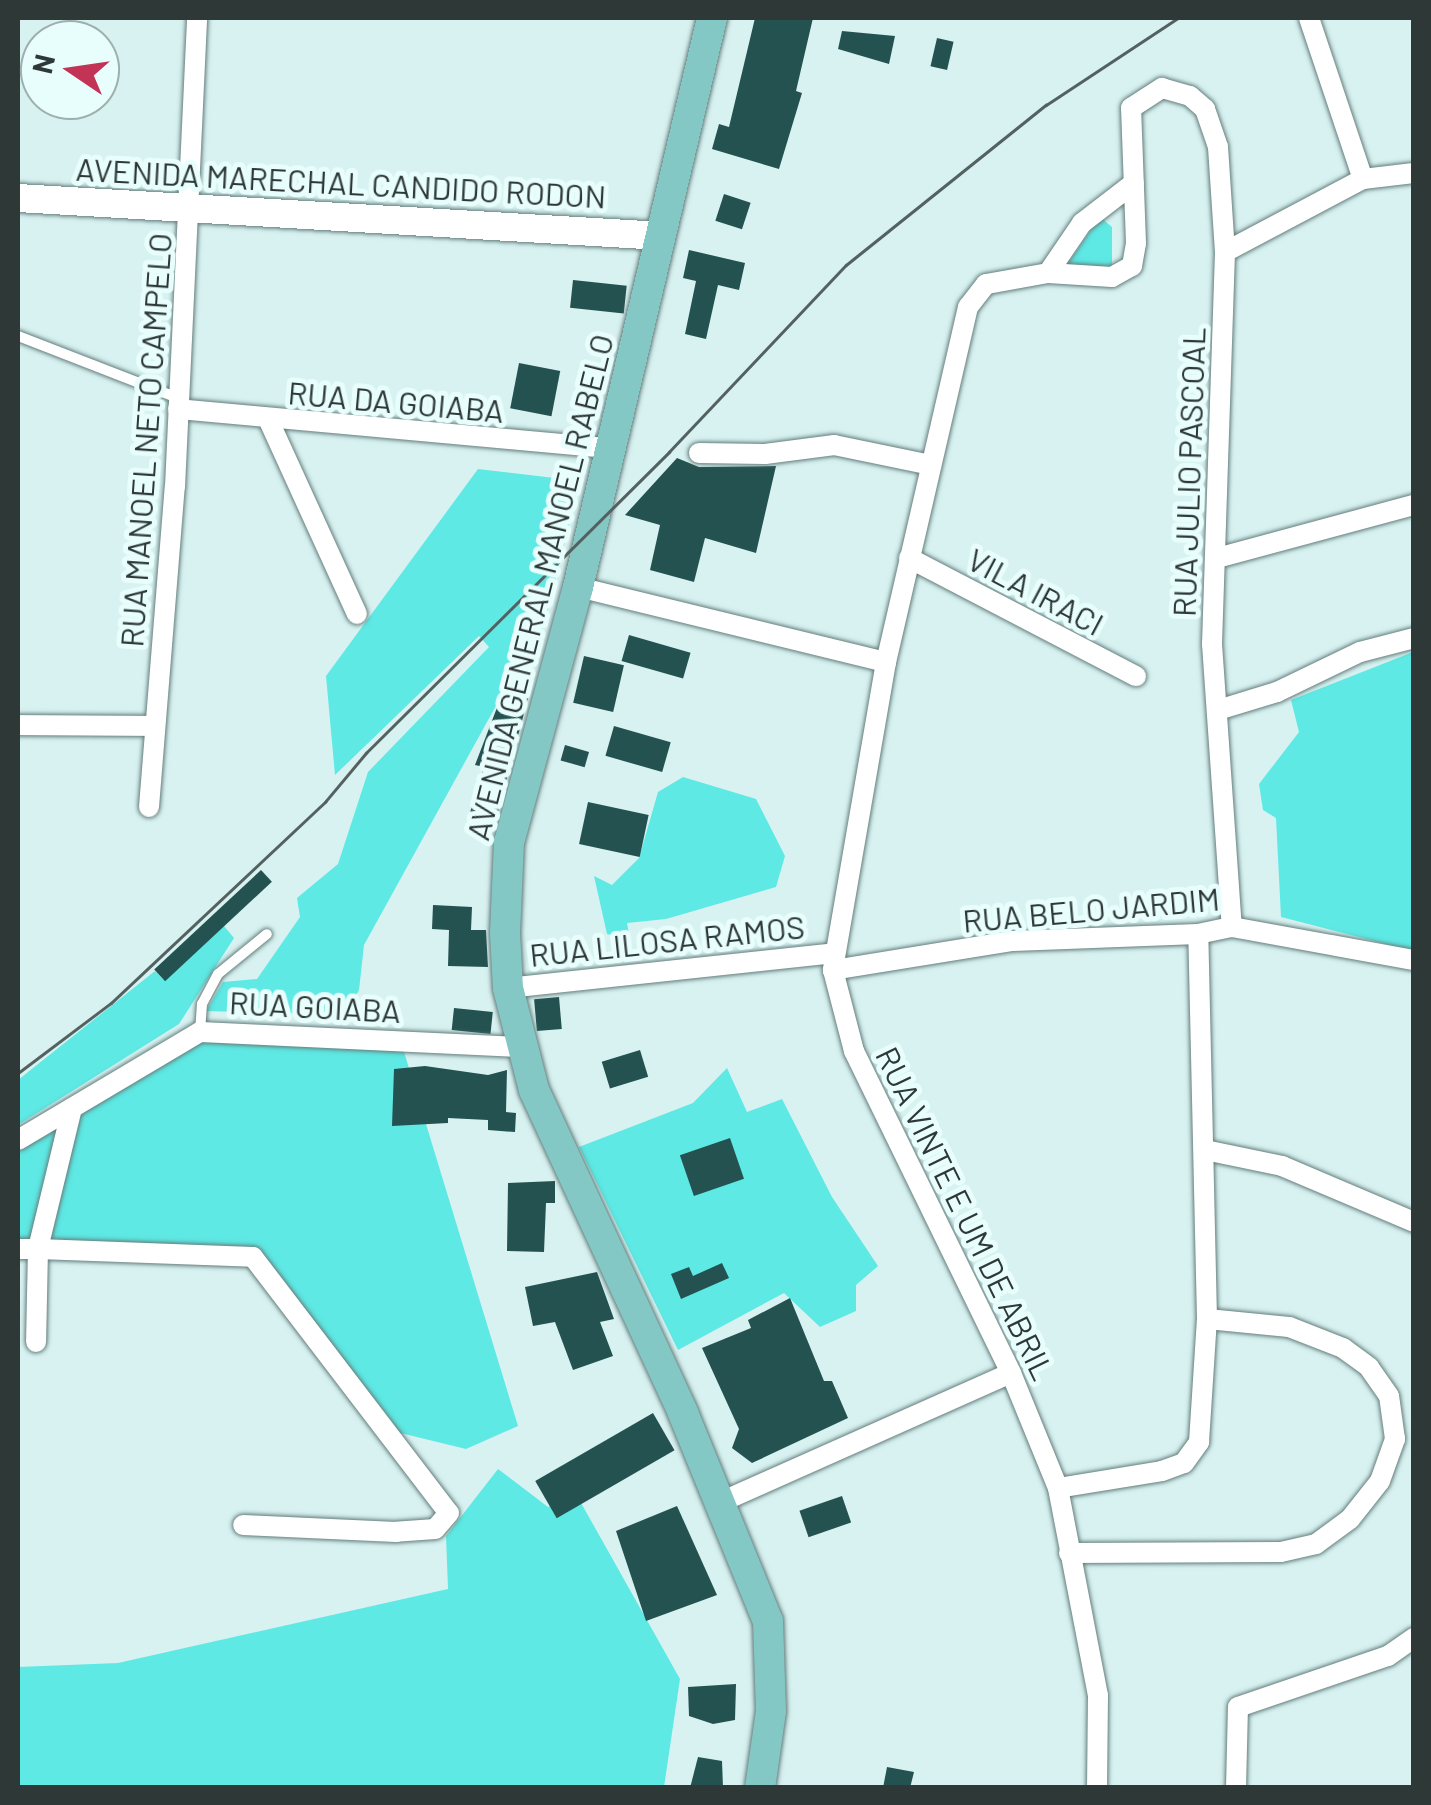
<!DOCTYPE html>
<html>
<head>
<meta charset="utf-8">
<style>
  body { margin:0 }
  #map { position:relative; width:1431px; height:1805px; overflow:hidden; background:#d7f2f1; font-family:Barlow,sans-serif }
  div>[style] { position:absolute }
  .green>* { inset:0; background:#5ee9e4 }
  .building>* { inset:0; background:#245250; transform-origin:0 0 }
  .roads { filter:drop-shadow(0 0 2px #647d7c) drop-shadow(0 0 2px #647d7c) }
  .lane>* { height:10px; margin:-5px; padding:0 5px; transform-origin:5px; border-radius:5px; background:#fff }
  .street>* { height:20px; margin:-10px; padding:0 10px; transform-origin:10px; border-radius:10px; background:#fff }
  .secondary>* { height:28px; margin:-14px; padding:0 14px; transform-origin:14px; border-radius:14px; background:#fff }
  .primary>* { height:30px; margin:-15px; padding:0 15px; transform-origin:15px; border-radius:15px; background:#84c8c6 }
  .tram>* { height:2.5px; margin:-1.25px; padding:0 1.25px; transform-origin:1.25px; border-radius:1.25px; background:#536160 }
  span { translate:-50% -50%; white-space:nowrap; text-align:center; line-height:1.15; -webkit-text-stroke:10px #e8fefd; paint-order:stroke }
  .street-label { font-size:32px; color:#2d3837 }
  .frame { position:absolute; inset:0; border:20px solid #2d3837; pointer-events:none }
  .north { position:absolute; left:20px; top:20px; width:100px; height:100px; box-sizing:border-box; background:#e8fefd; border:2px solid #9dafae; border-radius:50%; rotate:283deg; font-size:28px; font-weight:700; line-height:40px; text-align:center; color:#2d3837 }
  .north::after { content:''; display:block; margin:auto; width:35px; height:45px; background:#c33355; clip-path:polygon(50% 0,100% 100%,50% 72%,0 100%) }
</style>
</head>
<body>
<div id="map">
  <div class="green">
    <div style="clip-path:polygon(1100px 217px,1112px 227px,1112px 272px,1064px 269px)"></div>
    <div style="clip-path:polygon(478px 469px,580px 481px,538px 648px,508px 684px,364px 945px,359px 990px,346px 1015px,206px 1011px,223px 982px,257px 979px,300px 917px,297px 898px,338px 864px,368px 772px,489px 647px,479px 636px,335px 775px,326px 676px)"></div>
    <div style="clip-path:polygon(1413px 652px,1413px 951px,1281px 917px,1276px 818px,1263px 810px,1259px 784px,1299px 732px,1291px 700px)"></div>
    <div style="clip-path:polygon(683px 777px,756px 799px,785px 856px,776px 887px,666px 919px,627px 923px,630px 940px,607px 934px,594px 876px,612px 885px,639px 858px,658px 792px)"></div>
    <div style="clip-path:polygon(224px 926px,234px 938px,179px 1024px,18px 1125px,18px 1080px,155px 971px,163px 979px)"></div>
    <div style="clip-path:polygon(186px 1038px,401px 1042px,518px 1426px,466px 1449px,384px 1429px,252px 1257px,18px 1256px,18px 1132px)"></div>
    <div style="clip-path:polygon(727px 1068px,747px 1112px,782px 1099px,832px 1197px,878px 1266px,856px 1285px,856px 1311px,820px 1327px,784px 1293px,678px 1350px,579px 1147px,693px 1103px)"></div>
    <div style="clip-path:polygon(498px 1469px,548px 1507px,576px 1494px,680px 1679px,664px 1787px,18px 1788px,18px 1667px,118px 1663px,448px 1589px,446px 1536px)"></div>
  </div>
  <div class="building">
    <div style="clip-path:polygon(755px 18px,813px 18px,796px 91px,802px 93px,779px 169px,712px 149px,719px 124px,729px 127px)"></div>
    <div style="clip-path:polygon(842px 31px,895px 36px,889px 64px,838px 49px)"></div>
    <div style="left:937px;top:38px;width:17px;height:29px;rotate:13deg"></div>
    <div style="left:724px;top:194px;width:28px;height:28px;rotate:18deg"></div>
    <div style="clip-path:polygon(689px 250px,745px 263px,739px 290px,718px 285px,706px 339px,685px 334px,696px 281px,683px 278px)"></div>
    <div style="left:573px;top:280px;width:54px;height:28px;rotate:6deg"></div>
    <div style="left:519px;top:363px;width:42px;height:46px;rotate:11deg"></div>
    <div style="clip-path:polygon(677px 458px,699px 467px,776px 466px,756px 553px,705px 538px,694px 582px,650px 570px,660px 525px,625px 515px)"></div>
    <div style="left:629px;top:635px;width:64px;height:27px;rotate:16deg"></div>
    <div style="left:584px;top:656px;width:41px;height:48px;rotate:13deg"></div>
    <div style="clip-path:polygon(503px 692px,528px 698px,497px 816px,489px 813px,485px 825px,468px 819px,484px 767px,475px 765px)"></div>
    <div style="left:614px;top:726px;width:59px;height:31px;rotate:16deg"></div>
    <div style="left:565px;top:745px;width:25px;height:16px;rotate:16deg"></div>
    <div style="left:588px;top:802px;width:62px;height:43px;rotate:12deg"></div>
    <div style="left:261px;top:870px;width:16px;height:146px;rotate:47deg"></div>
    <div style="clip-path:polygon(433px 905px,472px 907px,471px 930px,486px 930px,488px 967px,448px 966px,449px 930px,432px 929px)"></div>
    <div style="left:559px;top:997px;width:32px;height:25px;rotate:85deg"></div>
    <div style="left:454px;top:1008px;width:39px;height:22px;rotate:6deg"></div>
    <div style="left:640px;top:1050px;width:28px;height:40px;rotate:73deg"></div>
    <div style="clip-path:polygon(425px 1066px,488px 1075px,507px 1070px,506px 1112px,516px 1113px,515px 1132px,488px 1130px,488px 1120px,448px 1118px,448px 1123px,392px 1126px,394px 1069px)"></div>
    <div style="left:730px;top:1138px;width:43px;height:53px;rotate:71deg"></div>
    <div style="clip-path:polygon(555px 1181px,555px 1203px,546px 1203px,544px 1252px,507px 1251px,508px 1183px)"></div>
    <div style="clip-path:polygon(722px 1263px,729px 1278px,681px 1299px,671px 1274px,689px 1267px,693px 1276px)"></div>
    <div style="clip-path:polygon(597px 1272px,614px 1319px,600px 1322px,613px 1356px,573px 1370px,555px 1322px,533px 1326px,525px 1287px)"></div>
    <div style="clip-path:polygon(790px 1298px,824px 1381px,832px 1381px,848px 1418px,752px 1463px,732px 1448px,739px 1429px,702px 1348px,751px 1328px,748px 1320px)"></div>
    <div style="left:653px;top:1413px;width:43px;height:136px;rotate:60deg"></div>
    <div style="left:842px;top:1496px;width:28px;height:45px;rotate:71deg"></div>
    <div style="clip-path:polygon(677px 1506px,717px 1595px,646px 1621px,616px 1531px)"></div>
    <div style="clip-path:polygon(736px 1684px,735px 1720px,713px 1724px,689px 1716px,688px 1687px)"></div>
    <div style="clip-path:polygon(698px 1757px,722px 1761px,723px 1788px,690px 1788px)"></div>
    <div style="clip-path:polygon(887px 1767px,914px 1772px,910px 1788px,883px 1788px)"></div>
  </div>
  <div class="roads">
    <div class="lane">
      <div style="left:18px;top:336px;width:172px;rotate:21.2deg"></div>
      <div style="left:200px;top:1032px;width:28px;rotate:-86deg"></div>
      <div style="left:202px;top:1004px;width:34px;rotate:-62deg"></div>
      <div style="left:218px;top:974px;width:63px;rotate:-39.2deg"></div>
    </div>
    <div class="street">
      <div style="left:1309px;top:18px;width:170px;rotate:71.5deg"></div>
      <div style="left:1134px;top:183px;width:66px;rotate:142.4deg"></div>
      <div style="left:1082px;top:223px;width:60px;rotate:124.2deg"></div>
      <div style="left:1048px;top:273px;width:64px;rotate:3.6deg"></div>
      <div style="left:1112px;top:277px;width:23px;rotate:-29deg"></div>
      <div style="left:1132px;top:266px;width:23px;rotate:-80deg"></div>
      <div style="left:1136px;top:243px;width:135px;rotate:-92.1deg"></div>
      <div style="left:1131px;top:108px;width:37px;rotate:-33deg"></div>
      <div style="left:1162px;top:88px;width:29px;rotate:16deg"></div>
      <div style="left:1190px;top:96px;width:20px;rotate:41deg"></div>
      <div style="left:1205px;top:109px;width:40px;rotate:71.1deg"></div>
      <div style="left:1218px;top:147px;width:105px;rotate:86.2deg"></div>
      <div style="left:1225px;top:252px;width:392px;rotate:91.9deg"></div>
      <div style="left:1212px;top:644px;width:284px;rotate:86deg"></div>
      <div style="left:1225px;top:252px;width:156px;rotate:-27.9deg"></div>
      <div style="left:1363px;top:179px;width:51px;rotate:-6.7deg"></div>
      <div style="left:1048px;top:273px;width:63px;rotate:169.9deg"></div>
      <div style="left:986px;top:284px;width:29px;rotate:128deg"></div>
      <div style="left:968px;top:307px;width:364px;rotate:103deg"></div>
      <div style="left:886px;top:662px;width:313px;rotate:99.8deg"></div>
      <div style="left:833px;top:970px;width:84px;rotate:75.5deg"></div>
      <div style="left:854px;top:1051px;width:358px;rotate:64deg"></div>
      <div style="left:1011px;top:1373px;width:124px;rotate:67.8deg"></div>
      <div style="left:1058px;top:1488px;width:211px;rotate:79.1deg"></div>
      <div style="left:1098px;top:1695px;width:93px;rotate:90.6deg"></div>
      <div style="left:178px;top:409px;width:433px;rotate:5.2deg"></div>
      <div style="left:269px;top:421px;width:212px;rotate:65.5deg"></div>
      <div style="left:699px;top:453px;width:66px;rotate:0.9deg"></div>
      <div style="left:765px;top:454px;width:70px;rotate:-7.4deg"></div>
      <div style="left:834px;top:445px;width:99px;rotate:11.7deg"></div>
      <div style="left:909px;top:558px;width:256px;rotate:27.5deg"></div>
      <div style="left:1217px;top:558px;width:204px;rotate:-15.1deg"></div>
      <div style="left:578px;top:587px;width:317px;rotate:13.7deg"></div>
      <div style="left:1218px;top:710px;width:62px;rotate:-17deg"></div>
      <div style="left:1277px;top:692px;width:92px;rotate:-25.7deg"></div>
      <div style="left:1360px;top:652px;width:56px;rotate:-14.5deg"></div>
      <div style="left:18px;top:725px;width:136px;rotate:0.4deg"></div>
      <div style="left:149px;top:807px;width:321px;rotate:-85.4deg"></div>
      <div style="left:175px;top:487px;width:470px;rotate:-87.3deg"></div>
      <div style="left:833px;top:970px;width:182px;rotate:-9.2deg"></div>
      <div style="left:1013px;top:941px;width:185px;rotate:-2.2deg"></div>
      <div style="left:1198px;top:934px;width:35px;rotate:-12deg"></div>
      <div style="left:1232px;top:927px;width:185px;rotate:10.3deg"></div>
      <div style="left:508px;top:988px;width:328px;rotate:-6.1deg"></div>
      <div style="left:72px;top:1108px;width:145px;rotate:103.6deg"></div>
      <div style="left:38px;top:1249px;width:215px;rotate:2.1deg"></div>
      <div style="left:253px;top:1257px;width:322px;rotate:52.6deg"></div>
      <div style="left:449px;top:1513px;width:21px;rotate:131deg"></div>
      <div style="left:435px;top:1529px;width:39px;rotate:176deg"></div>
      <div style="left:396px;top:1532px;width:153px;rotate:-177.4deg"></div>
      <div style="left:18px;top:1140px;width:212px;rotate:-30.7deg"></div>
      <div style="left:200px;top:1032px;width:320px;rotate:2.7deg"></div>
      <div style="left:1205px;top:1150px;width:79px;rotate:11.7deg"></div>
      <div style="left:1282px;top:1166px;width:143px;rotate:23deg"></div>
      <div style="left:18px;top:1249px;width:20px"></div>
      <div style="left:38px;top:1249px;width:93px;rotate:91.2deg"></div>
      <div style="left:1058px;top:1488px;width:105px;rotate:-9.3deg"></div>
      <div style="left:1162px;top:1471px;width:23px;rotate:-20deg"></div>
      <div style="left:1184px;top:1463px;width:26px;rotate:-54deg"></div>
      <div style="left:1199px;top:1442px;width:123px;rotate:-86.3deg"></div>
      <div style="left:1207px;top:1319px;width:385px;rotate:-91.3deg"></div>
      <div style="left:721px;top:1502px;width:317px;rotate:-24deg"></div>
      <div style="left:1069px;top:1553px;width:212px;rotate:-0.3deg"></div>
      <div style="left:1281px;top:1552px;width:36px;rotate:-13deg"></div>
      <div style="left:1316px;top:1544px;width:42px;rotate:-36.3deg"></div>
      <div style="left:1350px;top:1519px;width:48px;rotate:-51.7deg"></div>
      <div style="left:1380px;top:1481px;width:45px;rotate:-70.3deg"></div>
      <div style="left:1395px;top:1439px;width:43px;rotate:-97.9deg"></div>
      <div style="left:1389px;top:1396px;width:35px;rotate:-125deg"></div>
      <div style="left:1369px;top:1367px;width:32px;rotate:-144deg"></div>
      <div style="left:1343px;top:1348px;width:58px;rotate:-158.7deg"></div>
      <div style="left:1289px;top:1327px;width:82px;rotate:-174.4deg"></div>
      <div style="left:1236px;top:1788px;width:81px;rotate:-88.6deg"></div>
      <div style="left:1238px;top:1707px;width:158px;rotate:-18.8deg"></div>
      <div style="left:1388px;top:1656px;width:32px;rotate:-35deg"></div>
    </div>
    <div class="secondary">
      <div style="left:18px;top:198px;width:644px;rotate:3.38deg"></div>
    </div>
    <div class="primary">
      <div style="left:712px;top:18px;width:585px;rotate:103.25deg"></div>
      <div style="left:578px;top:587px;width:264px;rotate:105.1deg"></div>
      <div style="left:509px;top:842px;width:91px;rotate:92.5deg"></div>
      <div style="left:505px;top:933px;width:55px;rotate:86.9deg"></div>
      <div style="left:508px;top:988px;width:105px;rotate:75.7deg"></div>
      <div style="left:534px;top:1090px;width:356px;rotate:65.2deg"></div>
      <div style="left:683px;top:1413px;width:225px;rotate:67.8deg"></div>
      <div style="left:768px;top:1621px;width:90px;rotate:88.1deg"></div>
      <div style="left:771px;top:1711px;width:78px;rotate:98.1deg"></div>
    </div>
  </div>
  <div class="tram">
    <div style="left:18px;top:1073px;width:116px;rotate:-37deg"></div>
    <div style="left:111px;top:1003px;width:294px;rotate:-43.2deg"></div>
    <div style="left:325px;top:802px;width:64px;rotate:-50.1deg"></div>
    <div style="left:366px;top:753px;width:427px;rotate:-44.8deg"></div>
    <div style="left:669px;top:452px;width:257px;rotate:-46.6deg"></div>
    <div style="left:846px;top:265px;width:256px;rotate:-38.7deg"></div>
    <div style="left:1046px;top:105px;width:158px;rotate:-33.4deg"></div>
  </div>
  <div class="street-label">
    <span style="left:341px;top:182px;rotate:3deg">AVENIDA MARECHAL CANDIDO RODON</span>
    <span style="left:396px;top:401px;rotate:5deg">RUA DA GOIABA</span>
    <span style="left:145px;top:440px;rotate:-86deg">RUA MANOEL NETO CAMPELO</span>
    <span style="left:1188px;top:472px;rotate:-88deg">RUA JULIO PASCOAL</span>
    <span style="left:539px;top:587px;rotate:-76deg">AVENIDA GENERAL MANOEL RABELO</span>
    <span style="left:1036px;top:591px;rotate:28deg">VILA IRACI</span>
    <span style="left:1091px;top:909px;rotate:-5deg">RUA BELO JARDIM</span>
    <span style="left:667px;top:940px;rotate:-6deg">RUA LILOSA RAMOS</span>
    <span style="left:315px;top:1006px;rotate:3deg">RUA GOIABA</span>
    <span style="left:966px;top:1213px;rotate:64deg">RUA VINTE E UM DE ABRIL</span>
  </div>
  <div class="frame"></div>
  <div class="north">N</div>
</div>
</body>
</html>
